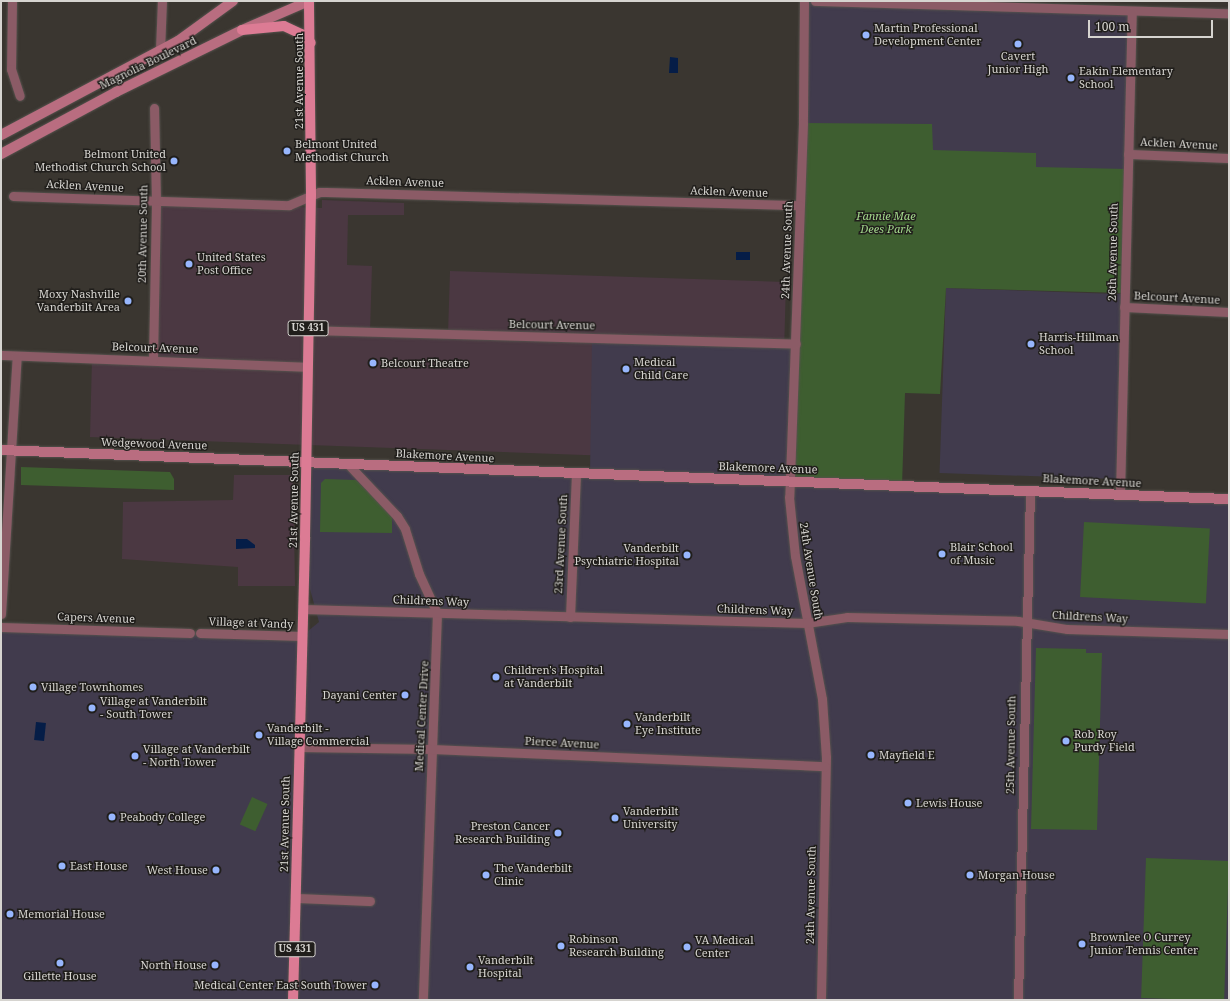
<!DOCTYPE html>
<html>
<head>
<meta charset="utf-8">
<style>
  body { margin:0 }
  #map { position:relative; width:1230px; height:1001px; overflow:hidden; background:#3a3630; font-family:"Noto Serif",serif }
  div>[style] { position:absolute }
  .commercial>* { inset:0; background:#4b3842 }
  .education>* { inset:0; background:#413b4d; transform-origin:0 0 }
  .green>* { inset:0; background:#3e5e30; transform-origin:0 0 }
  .water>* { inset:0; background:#051d47; transform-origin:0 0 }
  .roads { filter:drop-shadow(0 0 1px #56524d) drop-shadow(0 0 1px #56524d) }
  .street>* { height:9px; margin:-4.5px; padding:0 4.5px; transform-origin:4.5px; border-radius:4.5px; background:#8b5b66 }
  .secondary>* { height:10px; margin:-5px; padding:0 5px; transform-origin:5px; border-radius:5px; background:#b96d80 }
  .primary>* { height:10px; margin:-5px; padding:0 5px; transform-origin:5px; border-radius:5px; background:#dc7b94 }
  .dots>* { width:11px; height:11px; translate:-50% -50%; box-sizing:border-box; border:2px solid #201e1b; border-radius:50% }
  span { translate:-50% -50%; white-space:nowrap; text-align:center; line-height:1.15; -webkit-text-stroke:3px #201e1b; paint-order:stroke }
  .shield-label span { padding:1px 3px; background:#201e1b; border:1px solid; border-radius:3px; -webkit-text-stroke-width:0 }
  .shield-label { font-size:10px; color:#d6d4d0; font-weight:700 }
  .poi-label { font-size:11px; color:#d6d4d0 }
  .left { translate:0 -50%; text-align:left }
  .right { translate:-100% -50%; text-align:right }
  .street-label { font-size:11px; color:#d6d4d0 }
  .park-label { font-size:11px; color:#a3d78c; font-style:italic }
  .frame { position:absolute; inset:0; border:2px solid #d6d4d0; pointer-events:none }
  .scale { position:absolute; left:1088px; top:20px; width:125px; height:18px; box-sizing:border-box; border:2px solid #d6d4d0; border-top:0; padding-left:5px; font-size:12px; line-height:14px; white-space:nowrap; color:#d6d4d0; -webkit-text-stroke:3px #201e1b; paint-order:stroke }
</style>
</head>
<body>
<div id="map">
  <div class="commercial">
    <div style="clip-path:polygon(322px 200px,404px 203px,404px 215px,348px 215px,347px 265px,372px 266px,370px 332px,448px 334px,450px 271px,786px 282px,781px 459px,778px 462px,90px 437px,92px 358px,152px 360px,156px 201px,322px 208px)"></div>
    <div style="clip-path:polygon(234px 475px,293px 475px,295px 586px,238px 586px,238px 567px,122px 559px,123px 502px,233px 500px)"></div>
  </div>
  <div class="education">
    <div style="clip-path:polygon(804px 1px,1132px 11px,1127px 193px,802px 136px)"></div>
    <div style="left:946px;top:288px;width:178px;height:185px;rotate:2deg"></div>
    <div style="clip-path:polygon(592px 338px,796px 344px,790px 481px,1229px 499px,1229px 1000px,1px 1000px,1px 627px,302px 636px,319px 622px,304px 567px,307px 461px,590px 474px)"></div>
  </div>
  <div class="green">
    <div style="clip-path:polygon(803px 123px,932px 124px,933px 150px,1036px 153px,1036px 167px,1127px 169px,1124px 293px,946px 288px,940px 394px,905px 393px,902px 486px,790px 481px)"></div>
    <div style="clip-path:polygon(21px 467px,170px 472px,174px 479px,174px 490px,21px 485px)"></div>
    <div style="clip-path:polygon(325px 479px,356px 480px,392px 515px,392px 533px,320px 532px,321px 483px)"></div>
    <div style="left:1084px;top:522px;width:126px;height:75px;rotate:3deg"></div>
    <div style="clip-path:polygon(1036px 648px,1086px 649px,1086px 653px,1102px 653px,1097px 830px,1031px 829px)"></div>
    <div style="left:252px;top:797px;width:17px;height:30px;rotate:24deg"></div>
    <div style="left:1146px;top:858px;width:83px;height:140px;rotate:2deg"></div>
  </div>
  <div class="water">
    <div style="clip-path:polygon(670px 57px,678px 58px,678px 73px,669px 73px)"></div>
    <div style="left:736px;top:252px;width:14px;height:8px"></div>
    <div style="clip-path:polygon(236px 539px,247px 539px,255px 545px,255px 548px,236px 549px)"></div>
    <div style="left:36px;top:722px;width:10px;height:18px;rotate:6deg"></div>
  </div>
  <div class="roads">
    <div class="street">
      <div style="left:12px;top:1px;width:68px;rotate:90.8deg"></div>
      <div style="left:11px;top:69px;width:28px;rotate:72deg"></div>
      <div style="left:804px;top:1px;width:122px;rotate:90.5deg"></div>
      <div style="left:803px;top:123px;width:374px;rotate:92.1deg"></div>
      <div style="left:789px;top:497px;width:59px;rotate:84.2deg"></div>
      <div style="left:795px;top:556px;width:146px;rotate:79.3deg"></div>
      <div style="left:822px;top:699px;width:58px;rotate:86.1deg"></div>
      <div style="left:826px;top:757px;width:243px;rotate:91.2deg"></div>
      <div style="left:815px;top:1px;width:414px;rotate:1.7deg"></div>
      <div style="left:160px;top:50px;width:49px;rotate:-87.7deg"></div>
      <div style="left:1128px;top:154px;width:101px;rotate:2.3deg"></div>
      <div style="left:13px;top:196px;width:276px;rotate:1.9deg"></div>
      <div style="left:289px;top:205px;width:33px;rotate:-23deg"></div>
      <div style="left:319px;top:192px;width:7px"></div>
      <div style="left:326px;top:192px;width:474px;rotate:1.6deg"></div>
      <div style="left:1124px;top:307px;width:105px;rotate:2.7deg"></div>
      <div style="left:308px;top:330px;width:488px;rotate:1.6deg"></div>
      <div style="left:1px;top:355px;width:306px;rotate:2.2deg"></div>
      <div style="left:153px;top:360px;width:159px;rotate:-88.9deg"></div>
      <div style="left:156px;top:201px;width:93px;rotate:-91.2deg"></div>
      <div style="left:347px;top:463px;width:73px;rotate:46.7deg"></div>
      <div style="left:397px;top:516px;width:15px;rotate:58deg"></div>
      <div style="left:405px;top:529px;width:47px;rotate:72.7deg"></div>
      <div style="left:419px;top:574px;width:43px;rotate:65.2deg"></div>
      <div style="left:437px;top:613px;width:387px;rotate:92.1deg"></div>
      <div style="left:1120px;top:494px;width:483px;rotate:-88.6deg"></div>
      <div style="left:303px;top:609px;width:504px;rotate:1.59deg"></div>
      <div style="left:807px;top:623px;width:40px;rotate:-8.5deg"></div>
      <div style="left:847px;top:617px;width:171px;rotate:1.3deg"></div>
      <div style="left:1018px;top:621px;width:50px;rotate:9.3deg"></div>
      <div style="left:1067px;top:629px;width:162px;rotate:1.8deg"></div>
      <div style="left:1px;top:614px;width:258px;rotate:-86.5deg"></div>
      <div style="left:570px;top:617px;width:144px;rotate:-87.6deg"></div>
      <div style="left:1px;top:627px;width:189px;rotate:1.8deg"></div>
      <div style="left:200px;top:633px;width:102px;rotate:1.7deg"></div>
      <div style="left:298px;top:747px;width:134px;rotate:0.9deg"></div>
      <div style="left:432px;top:749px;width:393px;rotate:2.5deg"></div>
      <div style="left:296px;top:898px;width:74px;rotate:2.3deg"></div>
      <div style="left:1018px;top:1000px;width:510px;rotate:-88.65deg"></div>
    </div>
    <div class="secondary">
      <div style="left:1px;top:135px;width:200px;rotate:-28deg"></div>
      <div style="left:178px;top:41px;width:68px;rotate:-36deg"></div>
      <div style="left:1px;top:154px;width:131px;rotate:-28.3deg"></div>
      <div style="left:116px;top:92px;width:140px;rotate:-26.2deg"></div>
      <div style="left:242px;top:30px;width:73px;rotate:-23.4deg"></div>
      <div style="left:1px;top:450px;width:1229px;rotate:2.29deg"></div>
    </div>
    <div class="primary">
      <div style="left:242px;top:30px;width:42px;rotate:-5.4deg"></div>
      <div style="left:284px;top:26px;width:19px;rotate:25deg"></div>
      <div style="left:301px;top:34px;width:13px;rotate:42deg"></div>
      <div style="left:293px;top:1000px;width:463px;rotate:-88.5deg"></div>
      <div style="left:305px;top:537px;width:342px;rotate:-89deg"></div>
      <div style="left:311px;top:195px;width:194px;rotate:-90.6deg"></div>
    </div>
  </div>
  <div class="dots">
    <div style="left:866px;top:35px;background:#97b6fd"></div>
    <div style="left:1018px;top:44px;background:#97b6fd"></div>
    <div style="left:1071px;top:78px;background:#97b6fd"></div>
    <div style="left:287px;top:151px;background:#97b6fd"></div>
    <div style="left:174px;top:161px;background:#97b6fd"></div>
    <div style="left:189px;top:264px;background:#97b6fd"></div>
    <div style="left:128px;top:301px;background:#97b6fd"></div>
    <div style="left:1031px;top:344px;background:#97b6fd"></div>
    <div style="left:373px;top:363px;background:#97b6fd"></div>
    <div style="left:626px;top:369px;background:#97b6fd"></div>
    <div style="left:942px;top:554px;background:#97b6fd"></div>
    <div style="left:687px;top:555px;background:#97b6fd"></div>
    <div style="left:496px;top:677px;background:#97b6fd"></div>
    <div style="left:33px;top:687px;background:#97b6fd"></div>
    <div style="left:405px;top:695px;background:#97b6fd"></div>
    <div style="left:92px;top:708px;background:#97b6fd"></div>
    <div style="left:627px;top:724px;background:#97b6fd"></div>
    <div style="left:259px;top:735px;background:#97b6fd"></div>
    <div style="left:1066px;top:741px;background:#97b6fd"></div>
    <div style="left:871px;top:755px;background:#97b6fd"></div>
    <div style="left:135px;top:756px;background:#97b6fd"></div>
    <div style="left:908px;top:803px;background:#97b6fd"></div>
    <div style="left:112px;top:817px;background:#97b6fd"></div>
    <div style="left:615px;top:818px;background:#97b6fd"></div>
    <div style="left:558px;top:833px;background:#97b6fd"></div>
    <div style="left:62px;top:866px;background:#97b6fd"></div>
    <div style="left:216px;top:870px;background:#97b6fd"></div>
    <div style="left:486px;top:875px;background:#97b6fd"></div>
    <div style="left:970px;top:875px;background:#97b6fd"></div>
    <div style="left:10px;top:914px;background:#97b6fd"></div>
    <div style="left:1082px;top:944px;background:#97b6fd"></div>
    <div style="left:561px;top:946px;background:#97b6fd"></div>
    <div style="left:687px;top:947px;background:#97b6fd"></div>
    <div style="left:60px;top:963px;background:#97b6fd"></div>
    <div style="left:215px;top:965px;background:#97b6fd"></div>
    <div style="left:470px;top:967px;background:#97b6fd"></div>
    <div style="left:375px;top:985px;background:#97b6fd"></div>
  </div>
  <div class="shield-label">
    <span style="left:308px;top:328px">US 431</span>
    <span style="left:295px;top:949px">US 431</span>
  </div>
  <div class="poi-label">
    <span class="left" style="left:874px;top:35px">Martin Professional<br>Development Center</span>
    <span style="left:1018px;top:63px">Cavert<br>Junior High</span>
    <span class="left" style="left:1079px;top:78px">Eakin Elementary<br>School</span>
    <span class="left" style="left:295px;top:151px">Belmont United<br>Methodist Church</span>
    <span class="right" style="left:166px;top:161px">Belmont United<br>Methodist Church School</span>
    <span class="left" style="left:197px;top:264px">United States<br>Post Office</span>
    <span class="right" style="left:120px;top:301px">Moxy Nashville<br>Vanderbilt Area</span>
    <span class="left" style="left:1039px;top:344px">Harris-Hillman<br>School</span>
    <span class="left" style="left:381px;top:363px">Belcourt Theatre</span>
    <span class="left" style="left:634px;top:369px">Medical<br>Child Care</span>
    <span class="left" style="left:950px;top:554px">Blair School<br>of Music</span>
    <span class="right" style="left:679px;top:555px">Vanderbilt<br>Psychiatric Hospital</span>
    <span class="left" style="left:504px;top:677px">Children's Hospital<br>at Vanderbilt</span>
    <span class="left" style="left:41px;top:687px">Village Townhomes</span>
    <span class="right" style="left:397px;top:695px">Dayani Center</span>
    <span class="left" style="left:100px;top:708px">Village at Vanderbilt<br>- South Tower</span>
    <span class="left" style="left:635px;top:724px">Vanderbilt<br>Eye Institute</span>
    <span class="left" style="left:267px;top:735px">Vanderbilt -<br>Village Commercial</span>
    <span class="left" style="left:1074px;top:741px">Rob Roy<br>Purdy Field</span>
    <span class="left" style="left:143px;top:756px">Village at Vanderbilt<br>- North Tower</span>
    <span class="left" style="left:879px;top:755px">Mayfield E</span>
    <span class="left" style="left:916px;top:803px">Lewis House</span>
    <span class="left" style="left:623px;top:818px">Vanderbilt<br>University</span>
    <span class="left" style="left:120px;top:817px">Peabody College</span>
    <span class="right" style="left:550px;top:833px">Preston Cancer<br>Research Building</span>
    <span class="left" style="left:70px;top:866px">East House</span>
    <span class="left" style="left:494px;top:875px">The Vanderbilt<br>Clinic</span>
    <span class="right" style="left:208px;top:870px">West House</span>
    <span class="left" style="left:978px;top:875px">Morgan House</span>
    <span class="left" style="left:18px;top:914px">Memorial House</span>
    <span class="left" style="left:1090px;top:944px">Brownlee O Currey<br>Junior Tennis Center</span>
    <span class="left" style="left:569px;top:946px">Robinson<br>Research Building</span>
    <span class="left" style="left:695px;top:947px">VA Medical<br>Center</span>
    <span class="left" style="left:478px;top:967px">Vanderbilt<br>Hospital</span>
    <span class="right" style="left:207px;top:965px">North House</span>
    <span style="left:60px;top:976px">Gillette House</span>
    <span class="right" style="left:367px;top:985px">Medical Center East South Tower</span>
  </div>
  <div class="street-label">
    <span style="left:148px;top:63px;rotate:-26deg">Magnolia Boulevard</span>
    <span style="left:299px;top:81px;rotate:-90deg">21st Avenue South</span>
    <span style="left:1179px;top:144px;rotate:3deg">Acklen Avenue</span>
    <span style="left:405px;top:182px;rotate:2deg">Acklen Avenue</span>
    <span style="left:85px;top:186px;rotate:3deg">Acklen Avenue</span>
    <span style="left:729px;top:192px;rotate:2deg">Acklen Avenue</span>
    <span style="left:143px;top:234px;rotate:-89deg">20th Avenue South</span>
    <span style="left:787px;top:250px;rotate:-88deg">24th Avenue South</span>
    <span style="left:1113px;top:252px;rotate:-89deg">26th Avenue South</span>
    <span style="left:1177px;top:298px;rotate:3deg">Belcourt Avenue</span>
    <span style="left:552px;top:325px;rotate:1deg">Belcourt Avenue</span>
    <span style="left:155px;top:348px;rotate:2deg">Belcourt Avenue</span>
    <span style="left:154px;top:444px;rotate:2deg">Wedgewood Avenue</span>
    <span style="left:445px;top:456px;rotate:3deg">Blakemore Avenue</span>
    <span style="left:768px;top:468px;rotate:2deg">Blakemore Avenue</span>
    <span style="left:1092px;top:481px;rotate:3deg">Blakemore Avenue</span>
    <span style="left:294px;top:500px;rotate:-89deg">21st Avenue South</span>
    <span style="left:561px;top:544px;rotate:-87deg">23rd Avenue South</span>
    <span style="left:811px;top:571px;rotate:81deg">24th Avenue South</span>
    <span style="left:431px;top:601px;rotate:2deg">Childrens Way</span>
    <span style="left:755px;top:610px;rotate:2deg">Childrens Way</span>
    <span style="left:1090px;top:617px;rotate:3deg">Childrens Way</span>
    <span style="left:96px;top:618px;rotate:2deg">Capers Avenue</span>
    <span style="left:251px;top:623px;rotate:2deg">Village at Vandy</span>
    <span style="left:422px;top:716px;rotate:-87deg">Medical Center Drive</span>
    <span style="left:562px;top:743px;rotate:3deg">Pierce Avenue</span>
    <span style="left:1011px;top:745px;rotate:-89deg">25th Avenue South</span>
    <span style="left:285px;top:824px;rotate:-89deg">21st Avenue South</span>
    <span style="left:811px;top:895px;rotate:-89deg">24th Avenue South</span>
  </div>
  <div class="park-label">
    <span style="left:886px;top:223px">Fannie Mae<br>Dees Park</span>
  </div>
  <div class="frame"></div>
  <div class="scale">100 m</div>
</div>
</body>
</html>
